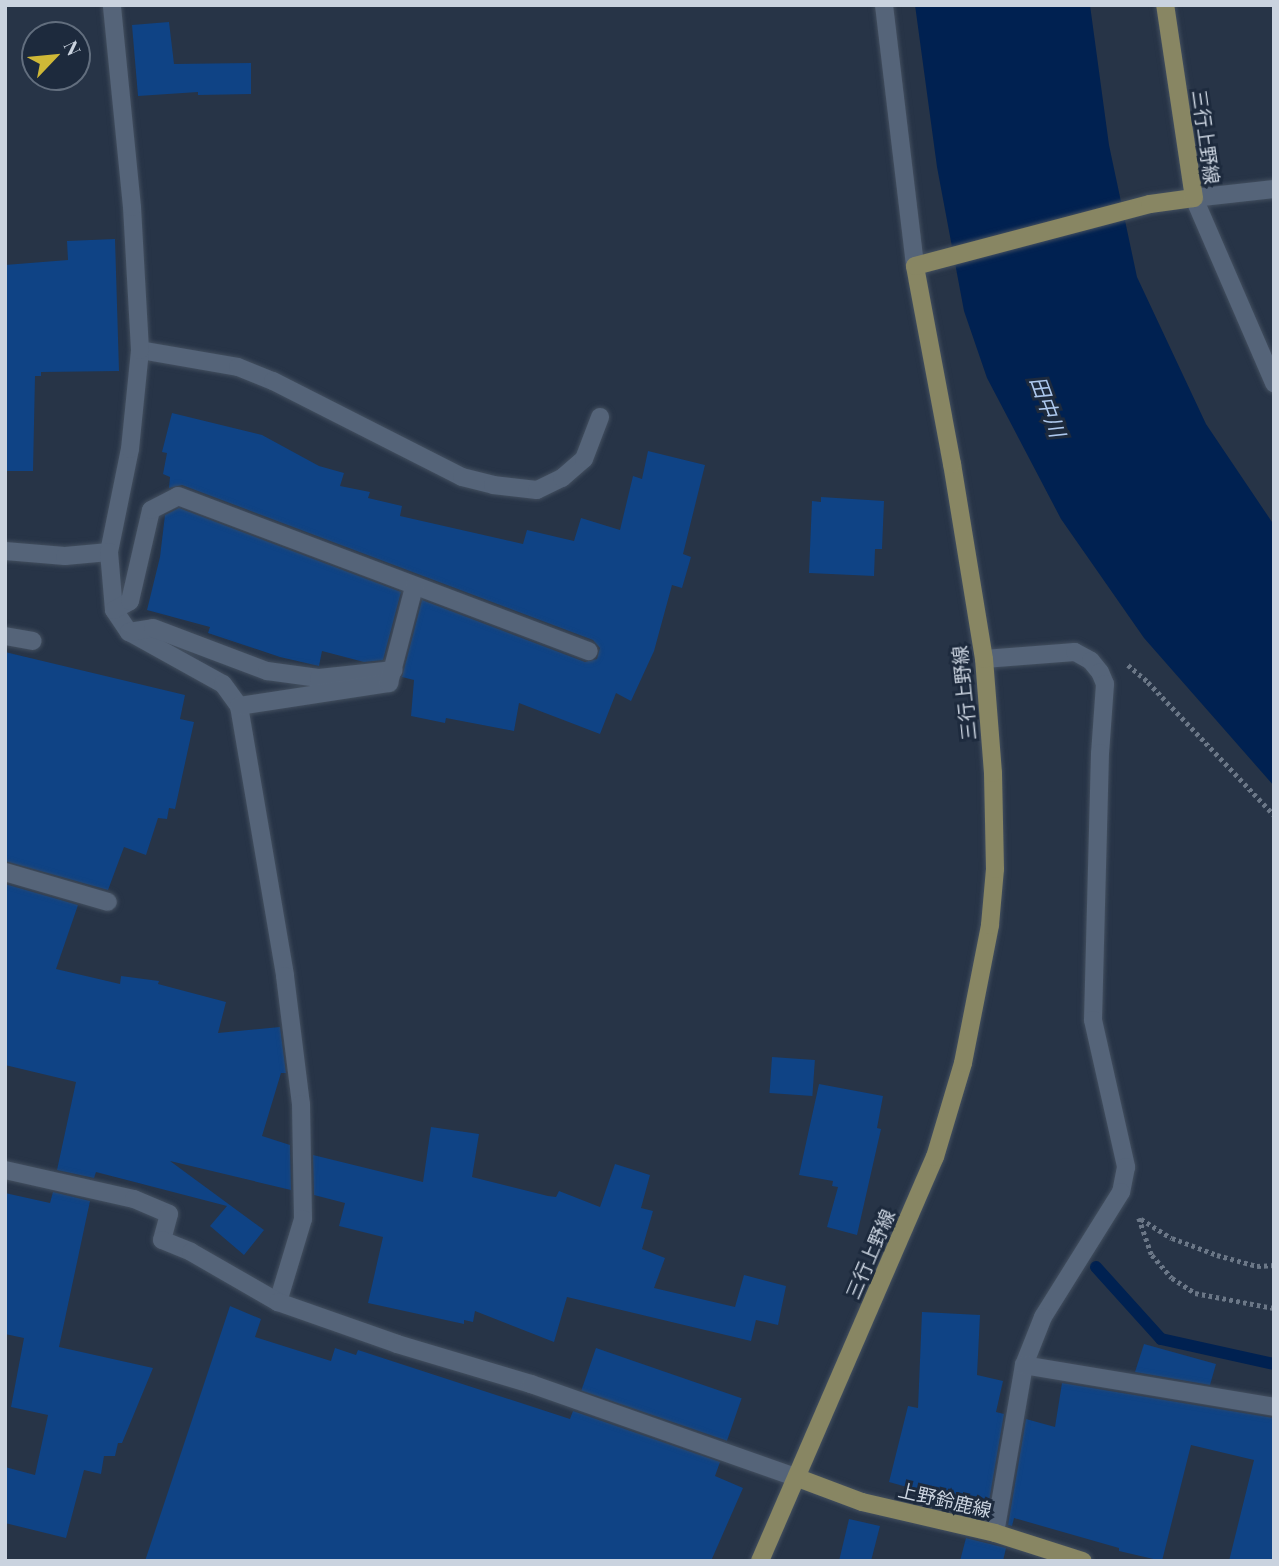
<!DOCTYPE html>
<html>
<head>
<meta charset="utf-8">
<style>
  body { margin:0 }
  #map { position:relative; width:1279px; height:1566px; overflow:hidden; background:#273447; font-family:"Playfair Display","Noto Sans JP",serif }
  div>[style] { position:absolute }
  .water>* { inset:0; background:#002151 }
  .stream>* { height:12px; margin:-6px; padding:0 6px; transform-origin:6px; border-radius:6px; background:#002151 }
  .building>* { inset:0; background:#0f4385; transform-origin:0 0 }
  .path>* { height:4.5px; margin-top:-2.25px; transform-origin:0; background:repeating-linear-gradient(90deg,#6b7787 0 3.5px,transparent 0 7px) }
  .roads { filter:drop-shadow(0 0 2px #434f5f) drop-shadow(0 0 2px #434f5f) }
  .minor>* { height:18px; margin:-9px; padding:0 9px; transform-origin:9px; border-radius:9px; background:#556479 }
  .major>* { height:18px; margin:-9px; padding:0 9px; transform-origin:9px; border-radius:9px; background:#888663 }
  span { translate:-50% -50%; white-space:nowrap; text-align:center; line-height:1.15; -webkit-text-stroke:6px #1d2a3d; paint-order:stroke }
  .street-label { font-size:19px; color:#cad3df }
  .water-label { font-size:21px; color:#adc8ee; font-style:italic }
  .frame { position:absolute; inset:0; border:7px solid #cad3df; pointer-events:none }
  .north { position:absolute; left:21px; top:21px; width:70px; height:70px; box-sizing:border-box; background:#1d2a3d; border:2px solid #626e7e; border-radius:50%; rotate:64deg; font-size:19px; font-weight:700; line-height:28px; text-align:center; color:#cad3df }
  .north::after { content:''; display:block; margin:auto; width:24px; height:32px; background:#cfb837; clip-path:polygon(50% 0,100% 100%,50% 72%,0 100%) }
</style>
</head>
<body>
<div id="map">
  <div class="water">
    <div style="clip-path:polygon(915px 5px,1090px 5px,1109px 145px,1137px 277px,1206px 424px,1274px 525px,1274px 786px,1144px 638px,1061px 519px,987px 378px,964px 311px,937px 167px)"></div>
  </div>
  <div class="stream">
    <div style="left:1096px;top:1267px;width:97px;rotate:47.9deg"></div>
    <div style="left:1161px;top:1339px;width:116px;rotate:12.5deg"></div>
  </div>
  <div class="building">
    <div style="clip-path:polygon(169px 22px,174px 64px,251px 63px,251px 94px,198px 95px,198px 92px,138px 96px,132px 25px)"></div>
    <div style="clip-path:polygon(115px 239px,119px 371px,41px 372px,41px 376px,35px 376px,33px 471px,5px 471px,5px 265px,68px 260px,67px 241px)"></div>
    <div style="clip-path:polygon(172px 413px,262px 435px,319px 466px,344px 473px,340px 486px,370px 492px,368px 498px,402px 506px,400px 516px,523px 544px,527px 530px,574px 541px,581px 518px,620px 530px,633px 476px,642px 479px,648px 451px,705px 465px,683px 554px,691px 557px,682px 588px,672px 585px,654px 651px,631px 701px,616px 693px,600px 734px,519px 703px,514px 731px,446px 718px,445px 723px,411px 716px,414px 680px,402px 677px,422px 600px,585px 662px,597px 659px,600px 648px,593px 640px,182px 485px,169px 488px,170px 477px,163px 474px,167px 453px,162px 452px)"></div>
    <div style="clip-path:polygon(821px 497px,884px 501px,882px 549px,875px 549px,874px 576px,809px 573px,812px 501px,821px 502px)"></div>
    <div style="clip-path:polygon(179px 508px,401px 592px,383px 660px,364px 662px,322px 651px,319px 666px,280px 657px,208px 633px,210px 627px,147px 610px,160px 557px,165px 515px)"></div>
    <div style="clip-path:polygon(5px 652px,185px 695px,180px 719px,194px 722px,175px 809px,169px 808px,167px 819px,158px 818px,146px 855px,124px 847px,108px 890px,5px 861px)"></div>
    <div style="clip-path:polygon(5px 884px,78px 905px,56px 969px,120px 984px,121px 976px,159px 981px,158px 984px,226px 1002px,218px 1033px,280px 1027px,286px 1073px,281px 1073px,262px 1136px,290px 1145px,291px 1190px,170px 1161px,264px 1230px,244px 1255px,210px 1226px,227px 1206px,96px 1172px,94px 1178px,57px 1170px,76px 1082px,5px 1065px)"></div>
    <div style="left:772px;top:1057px;width:43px;height:36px;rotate:4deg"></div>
    <div style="clip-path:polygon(819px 1084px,883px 1096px,877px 1128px,881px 1129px,857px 1235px,827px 1227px,838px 1187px,832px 1186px,833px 1181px,799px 1175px)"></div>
    <div style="clip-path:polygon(431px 1127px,479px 1134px,472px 1177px,548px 1196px,556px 1197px,559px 1191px,600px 1207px,615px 1164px,650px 1175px,641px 1208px,653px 1211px,642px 1249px,665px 1258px,654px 1288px,735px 1307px,744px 1275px,786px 1286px,778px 1325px,756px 1320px,751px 1341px,567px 1297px,554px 1342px,475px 1311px,473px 1322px,464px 1320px,464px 1324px,368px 1303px,383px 1237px,339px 1226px,345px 1203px,314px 1195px,313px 1155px,423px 1182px)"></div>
    <div style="clip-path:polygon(53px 1192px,90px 1201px,59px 1347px,153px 1368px,122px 1443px,118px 1443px,115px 1456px,104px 1456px,101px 1474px,84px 1470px,66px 1538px,5px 1523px,5px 1467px,35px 1475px,48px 1415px,11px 1407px,24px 1338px,5px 1334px,5px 1193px,50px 1203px)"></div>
    <div style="clip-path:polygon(230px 1306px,261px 1319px,255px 1337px,331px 1361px,335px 1348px,356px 1355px,358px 1350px,570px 1419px,573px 1411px,720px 1462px,715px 1476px,743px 1488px,711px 1561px,145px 1561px)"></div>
    <div style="clip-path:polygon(922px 1312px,980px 1315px,977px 1375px,1003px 1381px,996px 1412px,1004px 1414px,986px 1519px,973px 1516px,975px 1506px,889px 1482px,908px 1406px,918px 1408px)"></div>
    <div style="clip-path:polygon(1144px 1344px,1216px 1364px,1210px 1385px,1135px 1372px)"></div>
    <div style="left:596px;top:1348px;width:154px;height:45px;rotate:19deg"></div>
    <div style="clip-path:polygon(1062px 1383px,1274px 1418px,1274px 1561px,1229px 1561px,1254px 1460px,1191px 1445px,1162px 1561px,1119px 1551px,1119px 1548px,1014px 1518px,1012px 1526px,1008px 1525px,1026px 1419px,1055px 1427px)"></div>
    <div style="clip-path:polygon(849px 1519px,880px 1526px,871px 1561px,839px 1561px)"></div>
    <div style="clip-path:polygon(966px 1538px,1006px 1548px,1003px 1561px,960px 1561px)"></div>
  </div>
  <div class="path">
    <div style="left:1128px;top:665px;width:26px;rotate:40deg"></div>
    <div style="left:1148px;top:682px;width:183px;rotate:46.5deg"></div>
    <div style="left:1139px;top:1218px;width:39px;rotate:71deg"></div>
    <div style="left:1152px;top:1255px;width:30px;rotate:49deg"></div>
    <div style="left:1172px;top:1278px;width:27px;rotate:33deg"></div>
    <div style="left:1195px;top:1293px;width:80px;rotate:10.8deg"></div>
    <div style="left:1141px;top:1219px;width:36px;rotate:32deg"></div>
    <div style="left:1172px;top:1238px;width:48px;rotate:20.7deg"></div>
    <div style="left:1217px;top:1255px;width:41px;rotate:15.4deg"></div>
    <div style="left:1257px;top:1266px;width:17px;rotate:-3deg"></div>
  </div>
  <div class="roads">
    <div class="minor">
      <div style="left:884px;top:5px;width:263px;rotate:83.2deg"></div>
      <div style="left:1274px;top:189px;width:81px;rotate:173.6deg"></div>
      <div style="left:1194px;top:198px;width:202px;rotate:66.6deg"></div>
      <div style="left:140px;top:350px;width:99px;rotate:9.8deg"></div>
      <div style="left:238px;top:367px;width:38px;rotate:22deg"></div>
      <div style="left:273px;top:381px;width:212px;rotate:26.9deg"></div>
      <div style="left:462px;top:477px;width:32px;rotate:14deg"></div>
      <div style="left:493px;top:485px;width:44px;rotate:6.5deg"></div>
      <div style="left:537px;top:490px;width:28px;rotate:-26deg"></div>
      <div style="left:562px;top:478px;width:29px;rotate:-41deg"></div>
      <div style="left:584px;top:459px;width:45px;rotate:-69.1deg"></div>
      <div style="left:5px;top:551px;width:60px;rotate:4.8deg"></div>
      <div style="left:65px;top:556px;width:44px;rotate:-5.2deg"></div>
      <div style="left:109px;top:552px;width:105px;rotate:-78.5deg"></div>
      <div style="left:130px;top:449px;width:100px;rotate:-84.2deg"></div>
      <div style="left:140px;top:350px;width:143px;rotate:-93.2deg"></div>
      <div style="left:132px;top:207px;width:203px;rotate:-95.7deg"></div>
      <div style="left:109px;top:552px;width:58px;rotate:85.1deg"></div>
      <div style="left:114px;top:610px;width:27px;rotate:56deg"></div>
      <div style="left:129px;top:632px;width:107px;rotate:29deg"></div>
      <div style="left:223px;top:684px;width:27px;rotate:54deg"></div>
      <div style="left:239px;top:706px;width:274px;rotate:80.3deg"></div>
      <div style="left:285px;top:976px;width:129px;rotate:82.9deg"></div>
      <div style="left:301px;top:1104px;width:115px;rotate:89deg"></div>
      <div style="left:303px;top:1219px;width:87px;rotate:106.8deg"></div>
      <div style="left:114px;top:610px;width:18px;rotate:-29deg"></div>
      <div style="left:130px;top:601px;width:93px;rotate:-77deg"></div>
      <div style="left:151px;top:510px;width:30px;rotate:-27deg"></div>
      <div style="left:178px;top:496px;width:439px;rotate:20.7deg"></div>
      <div style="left:129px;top:632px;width:24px;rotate:-9deg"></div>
      <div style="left:153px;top:628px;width:122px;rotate:20.7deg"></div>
      <div style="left:267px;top:671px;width:52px;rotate:7.7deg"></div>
      <div style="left:319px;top:678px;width:75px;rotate:-6.1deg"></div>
      <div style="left:5px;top:636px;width:28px;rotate:10deg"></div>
      <div style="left:984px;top:659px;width:91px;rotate:-4.4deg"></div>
      <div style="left:1075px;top:652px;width:18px;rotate:29deg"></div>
      <div style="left:1091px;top:661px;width:14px;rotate:51deg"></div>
      <div style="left:1100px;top:672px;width:13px;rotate:67deg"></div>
      <div style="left:1105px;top:684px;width:69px;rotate:94.1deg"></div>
      <div style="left:1100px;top:753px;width:267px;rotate:91.5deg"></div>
      <div style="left:1093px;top:1020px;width:151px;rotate:77.3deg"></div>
      <div style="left:1126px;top:1167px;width:25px;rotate:101deg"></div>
      <div style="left:1121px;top:1192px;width:147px;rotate:122deg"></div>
      <div style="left:1043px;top:1317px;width:52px;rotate:111.6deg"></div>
      <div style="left:1024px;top:1365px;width:170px;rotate:99.8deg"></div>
      <div style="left:239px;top:706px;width:152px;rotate:-8.7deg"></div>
      <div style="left:389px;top:683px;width:99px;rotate:-75.4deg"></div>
      <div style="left:5px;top:872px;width:107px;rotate:16.2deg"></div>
      <div style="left:5px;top:1170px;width:132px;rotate:12.7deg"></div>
      <div style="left:134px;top:1199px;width:38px;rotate:23deg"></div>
      <div style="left:169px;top:1214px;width:27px;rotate:105deg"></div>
      <div style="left:162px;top:1240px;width:31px;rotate:22deg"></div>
      <div style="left:191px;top:1252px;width:100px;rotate:29.9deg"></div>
      <div style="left:278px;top:1302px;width:126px;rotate:19.4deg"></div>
      <div style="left:397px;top:1344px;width:140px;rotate:16.6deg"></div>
      <div style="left:531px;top:1384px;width:283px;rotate:19.4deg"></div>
      <div style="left:1024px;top:1365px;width:254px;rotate:9.5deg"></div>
    </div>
    <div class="major">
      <div style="left:798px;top:1478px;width:68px;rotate:20.6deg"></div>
      <div style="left:862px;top:1502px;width:137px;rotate:13.1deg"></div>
      <div style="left:995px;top:1533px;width:92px;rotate:17.7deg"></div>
      <div style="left:760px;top:1561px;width:440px;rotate:-66.6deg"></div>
      <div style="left:935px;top:1157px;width:98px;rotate:-73.4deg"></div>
      <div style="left:963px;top:1063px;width:141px;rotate:-78.9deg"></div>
      <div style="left:990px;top:925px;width:56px;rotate:-84.9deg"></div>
      <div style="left:995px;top:869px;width:96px;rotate:-91.2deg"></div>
      <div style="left:993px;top:773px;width:114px;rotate:-94.5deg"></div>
      <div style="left:984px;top:659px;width:198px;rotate:-99.3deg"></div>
      <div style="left:952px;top:464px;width:201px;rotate:-100.6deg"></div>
      <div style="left:915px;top:266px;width:243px;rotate:-14.8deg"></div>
      <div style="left:1150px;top:204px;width:44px;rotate:-7.8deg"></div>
      <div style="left:1194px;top:198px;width:195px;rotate:-98.5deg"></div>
    </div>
  </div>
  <div class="street-label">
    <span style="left:1206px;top:137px;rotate:82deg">三行上野線</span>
    <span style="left:964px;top:693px;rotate:-96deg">三行上野線</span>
    <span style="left:870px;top:1254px;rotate:-67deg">三行上野線</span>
    <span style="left:945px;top:1500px;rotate:13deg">上野鈴鹿線</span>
  </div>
  <div class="water-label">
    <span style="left:1049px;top:406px;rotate:70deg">田中川</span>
  </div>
  <div class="frame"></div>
  <div class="north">N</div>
</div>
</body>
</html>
